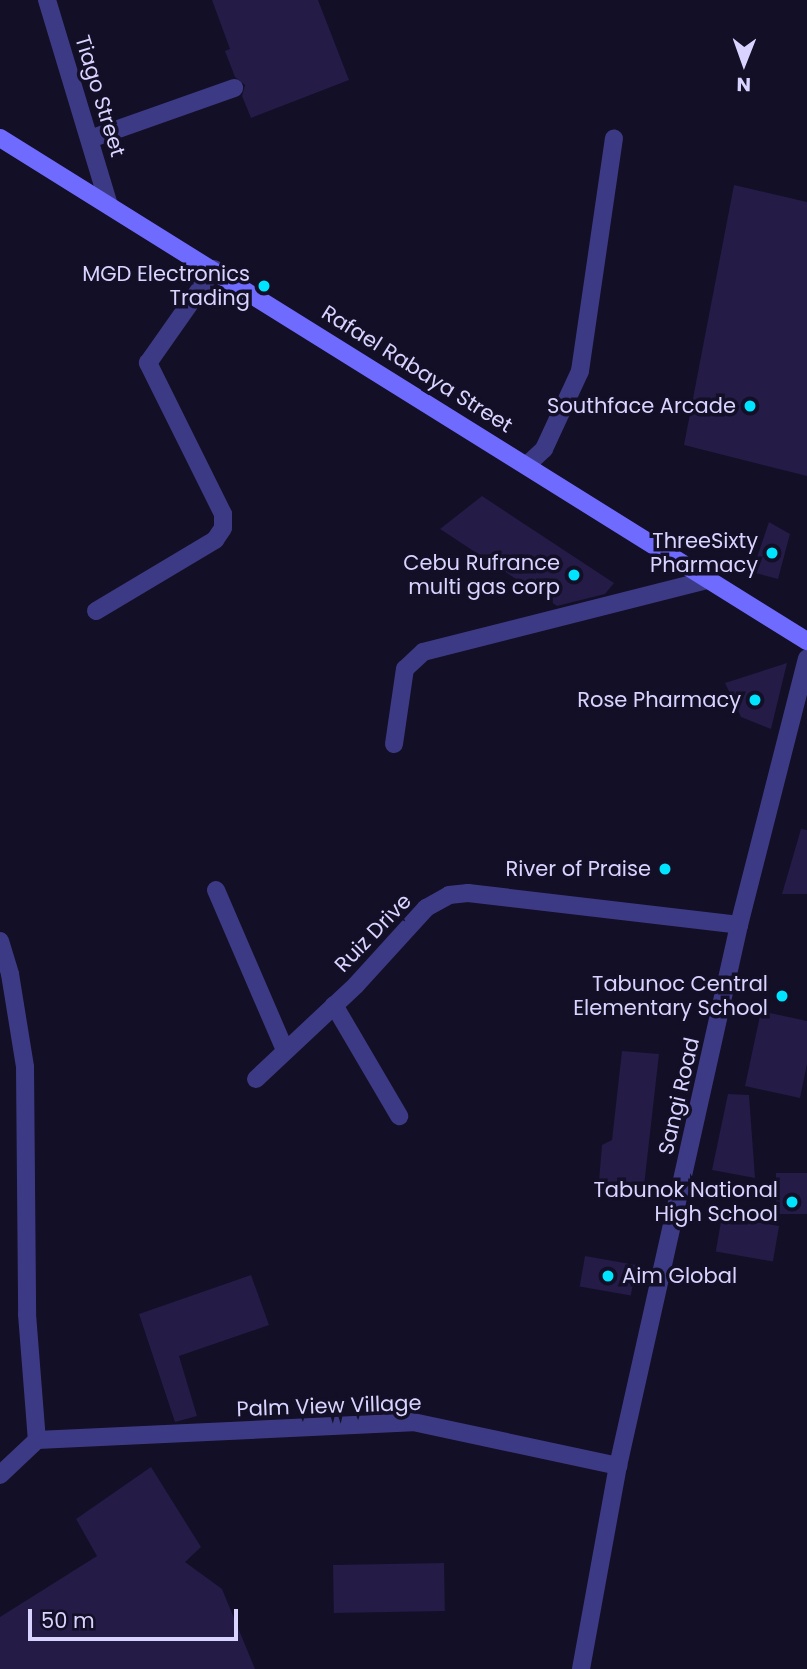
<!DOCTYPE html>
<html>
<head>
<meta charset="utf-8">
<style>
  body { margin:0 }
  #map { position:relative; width:807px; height:1669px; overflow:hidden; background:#130f26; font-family:Poppins,sans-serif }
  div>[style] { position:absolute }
  .building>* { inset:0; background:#241b47; transform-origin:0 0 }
  .minor>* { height:18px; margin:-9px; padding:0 9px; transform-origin:9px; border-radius:9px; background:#3d3a85 }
  .tertiary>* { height:18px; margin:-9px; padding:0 9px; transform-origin:9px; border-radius:9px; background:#3d3a85 }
  .secondary>* { height:18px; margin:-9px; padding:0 9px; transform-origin:9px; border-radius:9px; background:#6f6bff }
  .dots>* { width:19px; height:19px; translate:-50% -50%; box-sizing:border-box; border:4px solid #130f26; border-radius:50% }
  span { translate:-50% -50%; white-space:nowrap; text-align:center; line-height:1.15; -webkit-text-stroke:7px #130f26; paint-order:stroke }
  .street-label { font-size:21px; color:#d9d4ff }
  .poi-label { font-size:21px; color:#d9d4ff }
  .right { translate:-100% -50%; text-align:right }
  .left { translate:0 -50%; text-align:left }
  .north { position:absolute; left:709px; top:28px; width:70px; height:70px; -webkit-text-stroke:5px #130f26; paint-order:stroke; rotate:181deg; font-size:19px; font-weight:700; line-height:28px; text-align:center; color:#d9d4ff }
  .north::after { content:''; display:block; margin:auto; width:24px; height:32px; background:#d9d4ff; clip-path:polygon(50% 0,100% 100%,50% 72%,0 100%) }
  .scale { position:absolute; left:28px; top:1609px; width:210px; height:32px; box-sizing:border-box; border:4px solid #d9d4ff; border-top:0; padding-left:9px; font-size:21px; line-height:24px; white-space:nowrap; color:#d9d4ff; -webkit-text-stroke:5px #130f26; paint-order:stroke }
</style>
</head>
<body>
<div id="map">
  <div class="building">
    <div style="clip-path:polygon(212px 0,318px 0,349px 80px,251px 118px,242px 96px,245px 85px,235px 77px,225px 51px,230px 49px)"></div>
    <div style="clip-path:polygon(734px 185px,807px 202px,807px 476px,684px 445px)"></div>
    <div style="clip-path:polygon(482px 496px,614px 583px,605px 594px,557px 606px,440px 529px)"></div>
    <div style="clip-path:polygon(769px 522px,790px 534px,778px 579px,752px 572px)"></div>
    <div style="clip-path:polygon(787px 663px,771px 729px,741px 717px,725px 683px)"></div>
    <div style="clip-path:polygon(801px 829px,807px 830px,807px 894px,782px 894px)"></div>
    <div style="clip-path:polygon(761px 1011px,807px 1021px,807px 1064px,800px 1098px,745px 1086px)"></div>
    <div style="clip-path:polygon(622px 1051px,659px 1054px,644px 1186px,599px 1181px,602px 1145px,612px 1140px)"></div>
    <div style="clip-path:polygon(728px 1094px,749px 1095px,755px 1178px,712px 1170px)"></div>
    <div style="left:807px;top:1173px;width:41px;height:31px;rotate:90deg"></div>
    <div style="left:722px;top:1216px;width:58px;height:36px;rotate:10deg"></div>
    <div style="left:585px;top:1256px;width:52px;height:31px;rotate:10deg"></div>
    <div style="clip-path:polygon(251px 1275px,269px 1325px,179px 1356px,197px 1416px,175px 1422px,139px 1314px)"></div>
    <div style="clip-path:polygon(151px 1467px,201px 1547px,185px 1562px,222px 1589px,255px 1669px,0 1669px,0 1617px,97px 1556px,76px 1519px)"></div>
    <div style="left:444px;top:1563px;width:48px;height:111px;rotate:89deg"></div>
  </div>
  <div class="minor">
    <div style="left:90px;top:139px;width:153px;rotate:-19.5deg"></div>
    <div style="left:528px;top:464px;width:22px;rotate:-43deg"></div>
    <div style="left:544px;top:449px;width:86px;rotate:-65.2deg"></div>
    <div style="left:580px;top:371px;width:235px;rotate:-81.7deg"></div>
    <div style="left:96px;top:611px;width:139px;rotate:-30.8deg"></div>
    <div style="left:215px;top:540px;width:14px;rotate:-56deg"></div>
    <div style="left:223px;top:528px;width:14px;rotate:-90deg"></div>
    <div style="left:223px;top:514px;width:169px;rotate:-116.4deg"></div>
    <div style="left:148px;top:363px;width:115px;rotate:-54.9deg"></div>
    <div style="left:394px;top:744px;width:76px;rotate:-81.7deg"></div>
    <div style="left:405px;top:669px;width:25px;rotate:-43deg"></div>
    <div style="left:423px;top:652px;width:297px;rotate:-14.2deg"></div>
    <div style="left:216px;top:890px;width:174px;rotate:66.7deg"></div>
    <div style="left:0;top:941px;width:34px;rotate:73deg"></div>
    <div style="left:10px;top:974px;width:94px;rotate:80.8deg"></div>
    <div style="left:25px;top:1067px;width:247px;rotate:89.5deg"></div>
    <div style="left:27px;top:1314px;width:126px;rotate:85.5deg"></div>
    <div style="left:334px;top:1005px;width:129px;rotate:59.6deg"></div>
    <div style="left:256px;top:1079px;width:137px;rotate:-43.2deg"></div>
    <div style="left:356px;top:985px;width:104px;rotate:-47.7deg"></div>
    <div style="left:426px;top:908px;width:26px;rotate:-29deg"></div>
    <div style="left:449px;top:895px;width:19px;rotate:-6deg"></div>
    <div style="left:468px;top:893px;width:273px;rotate:6.7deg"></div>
    <div style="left:0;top:1475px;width:51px;rotate:-43.4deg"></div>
    <div style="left:37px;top:1440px;width:376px;rotate:-2.7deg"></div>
    <div style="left:413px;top:1422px;width:210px;rotate:12.1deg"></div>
  </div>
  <div class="tertiary">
    <div style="left:47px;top:0;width:214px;rotate:73.2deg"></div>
    <div style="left:581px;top:1669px;width:206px;rotate:-79.7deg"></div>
    <div style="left:618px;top:1466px;width:554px;rotate:-77.39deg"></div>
    <div style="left:739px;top:925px;width:275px;rotate:-75.7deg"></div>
  </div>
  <div class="secondary">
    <div style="left:0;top:138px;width:951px;rotate:31.94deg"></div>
  </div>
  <div class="dots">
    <div style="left:264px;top:286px;background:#00e5ff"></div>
    <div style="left:750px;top:406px;background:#00e5ff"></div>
    <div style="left:772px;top:553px;background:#00e5ff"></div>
    <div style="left:574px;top:575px;background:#00e5ff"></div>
    <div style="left:755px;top:700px;background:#00e5ff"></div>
    <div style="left:665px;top:869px;background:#00e5ff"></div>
    <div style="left:782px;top:996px;background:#00e5ff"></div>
    <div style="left:792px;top:1202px;background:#00e5ff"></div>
    <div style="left:608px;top:1276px;background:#00e5ff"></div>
  </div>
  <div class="street-label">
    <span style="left:100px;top:96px;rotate:73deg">Tiago Street</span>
    <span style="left:417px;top:369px;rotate:32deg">Rafael Rabaya Street</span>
    <span style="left:373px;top:933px;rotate:-46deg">Ruiz Drive</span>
    <span style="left:679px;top:1096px;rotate:-77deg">Sangi Road</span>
    <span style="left:329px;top:1406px;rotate:-2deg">Palm View Village</span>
  </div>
  <div class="poi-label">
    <span class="right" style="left:250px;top:286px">MGD Electronics<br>Trading</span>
    <span class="right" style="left:736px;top:406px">Southface Arcade</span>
    <span class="right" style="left:758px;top:553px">ThreeSixty<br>Pharmacy</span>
    <span class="right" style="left:560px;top:575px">Cebu Rufrance<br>multi gas corp</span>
    <span class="right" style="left:741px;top:700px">Rose Pharmacy</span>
    <span class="right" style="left:651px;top:869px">River of Praise</span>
    <span class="right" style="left:768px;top:996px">Tabunoc Central<br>Elementary School</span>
    <span class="right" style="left:778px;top:1202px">Tabunok National<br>High School</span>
    <span class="left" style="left:622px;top:1276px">Aim Global</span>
  </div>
  <div class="north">N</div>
  <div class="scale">50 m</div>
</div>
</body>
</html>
